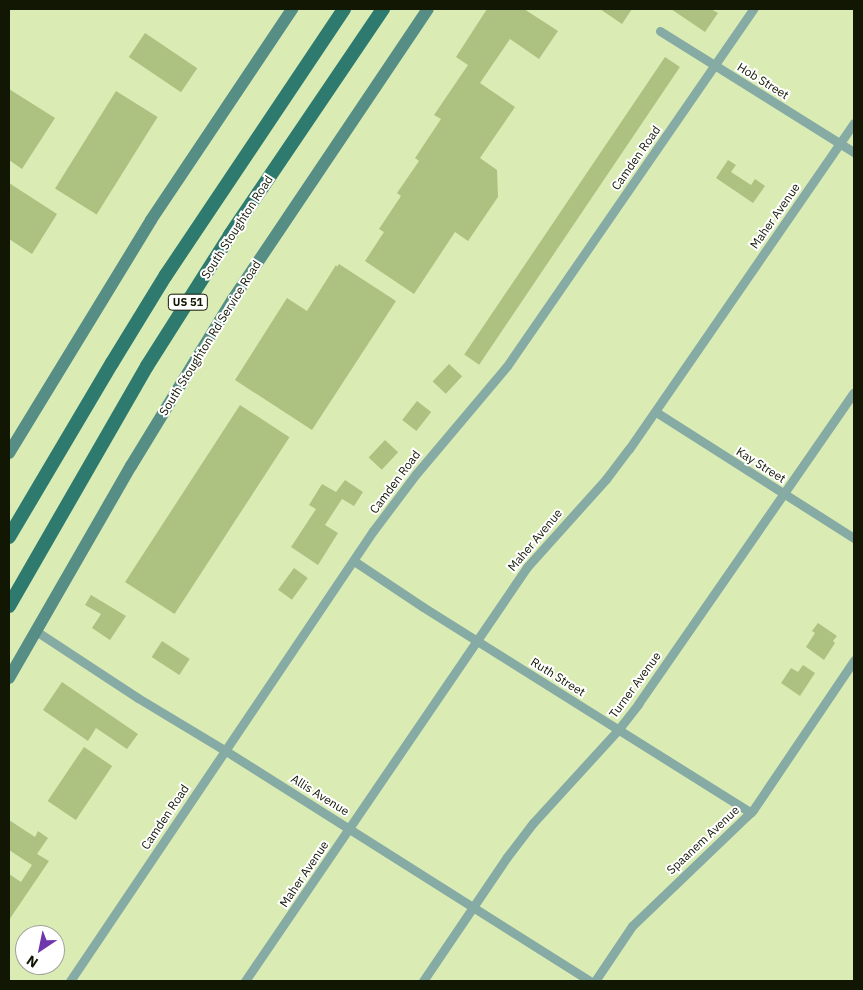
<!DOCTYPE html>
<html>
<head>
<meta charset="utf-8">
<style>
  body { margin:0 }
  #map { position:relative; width:863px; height:990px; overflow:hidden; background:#daecb3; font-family:"IBM Plex Sans",sans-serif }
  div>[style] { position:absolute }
  .building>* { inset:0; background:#adc180; transform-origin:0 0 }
  .street>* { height:9px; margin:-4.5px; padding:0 4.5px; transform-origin:4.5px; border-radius:4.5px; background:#86aaa4 }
  .secondary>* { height:12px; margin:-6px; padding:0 6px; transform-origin:6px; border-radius:6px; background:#568e85 }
  .primary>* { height:14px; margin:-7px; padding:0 7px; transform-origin:7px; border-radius:7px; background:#2e7a6f }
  span { translate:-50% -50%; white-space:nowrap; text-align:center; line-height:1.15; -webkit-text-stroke:4px #fff; paint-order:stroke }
  .shield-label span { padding:1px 4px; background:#fff; border:1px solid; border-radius:4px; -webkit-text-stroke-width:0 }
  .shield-label { font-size:11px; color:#121703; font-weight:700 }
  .street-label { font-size:12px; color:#121703 }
  .frame { position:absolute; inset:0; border:10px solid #121703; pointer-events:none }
  .north { position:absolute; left:15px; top:925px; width:50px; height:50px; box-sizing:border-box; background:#fff; border:1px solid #a0a29a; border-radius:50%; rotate:214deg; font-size:14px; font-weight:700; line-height:20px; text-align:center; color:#121703 }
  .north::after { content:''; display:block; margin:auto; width:18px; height:22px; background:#7036ac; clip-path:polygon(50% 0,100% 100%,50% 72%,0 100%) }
</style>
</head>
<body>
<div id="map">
  <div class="building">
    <div style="clip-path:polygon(487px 9px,524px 9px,558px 31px,539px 59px,510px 39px,480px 83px,515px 107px,480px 158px,497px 170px,498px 197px,468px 241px,455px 232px,414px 294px,365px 261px,384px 232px,379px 229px,401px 196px,397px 193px,419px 161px,415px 158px,441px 119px,434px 115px,468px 65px,456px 57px)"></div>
    <div style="clip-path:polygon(600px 9px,632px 9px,622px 24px)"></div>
    <div style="clip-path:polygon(671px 9px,711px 9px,718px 13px,705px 32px)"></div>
    <div style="left:145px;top:33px;width:63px;height:29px;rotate:34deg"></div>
    <div style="left:665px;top:57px;width:18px;height:359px;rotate:34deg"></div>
    <div style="clip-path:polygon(9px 89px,55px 118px,22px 169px,9px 160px)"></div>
    <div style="left:116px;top:91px;width:49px;height:115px;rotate:32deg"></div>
    <div style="clip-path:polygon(728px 160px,736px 165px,731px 172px,751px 185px,755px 179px,765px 186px,753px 203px,716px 178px)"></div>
    <div style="clip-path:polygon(9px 183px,57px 214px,32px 254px,9px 239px)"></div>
    <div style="clip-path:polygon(339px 264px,396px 301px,312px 430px,235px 380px,287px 298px,307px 311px,336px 265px,337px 267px)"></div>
    <div style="left:449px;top:364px;width:18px;height:24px;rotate:43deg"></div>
    <div style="left:417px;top:401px;width:18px;height:24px;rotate:38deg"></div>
    <div style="left:240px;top:405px;width:59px;height:211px;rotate:33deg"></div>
    <div style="left:385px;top:440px;width:18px;height:24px;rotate:43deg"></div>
    <div style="clip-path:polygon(345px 480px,363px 492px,354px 506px,342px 499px,325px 525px,338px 533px,318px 565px,291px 547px,316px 509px,309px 505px,322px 484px,336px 492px)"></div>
    <div style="left:294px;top:568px;width:17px;height:27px;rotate:36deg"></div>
    <div style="clip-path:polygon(91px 595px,126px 616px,110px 640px,92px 628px,101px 614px,85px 605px)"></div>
    <div style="clip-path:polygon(818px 623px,837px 636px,833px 641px,835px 643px,824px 660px,806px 647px,815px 633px,812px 631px)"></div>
    <div style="left:162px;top:641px;width:33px;height:19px;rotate:33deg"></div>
    <div style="clip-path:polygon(803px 665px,815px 673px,800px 696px,781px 683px,791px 668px,798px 672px)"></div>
    <div style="clip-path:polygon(62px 682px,138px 734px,127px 749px,96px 728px,88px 741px,43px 710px)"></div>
    <div style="left:84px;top:747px;width:34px;height:65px;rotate:34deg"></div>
    <div style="clip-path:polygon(9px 820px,35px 837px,38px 831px,48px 838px,37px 854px,49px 861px,9px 920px,9px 874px,21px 882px,32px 865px,9px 850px)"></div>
  </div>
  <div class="street">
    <div style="left:660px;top:31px;width:229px;rotate:32deg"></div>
    <div style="left:656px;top:412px;width:235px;rotate:32.5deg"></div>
    <div style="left:354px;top:561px;width:83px;rotate:33.7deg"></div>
    <div style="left:423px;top:607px;width:387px;rotate:32.1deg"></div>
    <div style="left:36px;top:631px;width:122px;rotate:33.3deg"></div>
    <div style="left:138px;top:698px;width:103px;rotate:31.1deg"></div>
    <div style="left:226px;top:751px;width:431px;rotate:32.3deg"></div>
    <div style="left:70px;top:981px;width:543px;rotate:-56.05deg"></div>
    <div style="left:373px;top:531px;width:71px;rotate:-53deg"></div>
    <div style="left:416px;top:474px;width:141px;rotate:-49.9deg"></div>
    <div style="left:507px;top:366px;width:434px;rotate:-55.4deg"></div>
    <div style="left:245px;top:981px;width:501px;rotate:-55.74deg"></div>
    <div style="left:527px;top:567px;width:118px;rotate:-48.1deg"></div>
    <div style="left:606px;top:479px;width:38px;rotate:-53deg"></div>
    <div style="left:629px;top:449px;width:396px;rotate:-55.4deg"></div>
    <div style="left:423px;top:981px;width:150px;rotate:-55.9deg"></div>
    <div style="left:507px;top:857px;width:43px;rotate:-52.6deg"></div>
    <div style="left:533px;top:823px;width:126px;rotate:-47.6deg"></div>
    <div style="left:618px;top:730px;width:33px;rotate:-52deg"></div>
    <div style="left:638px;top:704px;width:379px;rotate:-55.3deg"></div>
    <div style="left:595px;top:981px;width:66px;rotate:-56.1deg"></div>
    <div style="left:632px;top:926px;width:168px;rotate:-43.8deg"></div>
    <div style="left:753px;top:810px;width:181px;rotate:-56deg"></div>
  </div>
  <div class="secondary">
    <div style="left:9px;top:453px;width:273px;rotate:-58.6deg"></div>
    <div style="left:151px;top:220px;width:254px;rotate:-56.2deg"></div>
    <div style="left:9px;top:678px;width:245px;rotate:-60.1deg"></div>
    <div style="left:131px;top:466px;width:196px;rotate:-58.6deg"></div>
    <div style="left:233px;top:299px;width:349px;rotate:-56.1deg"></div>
  </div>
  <div class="primary">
    <div style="left:9px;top:537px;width:202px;rotate:-59.4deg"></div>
    <div style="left:112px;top:363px;width:103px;rotate:-58.5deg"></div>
    <div style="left:166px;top:275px;width:320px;rotate:-56.2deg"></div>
    <div style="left:9px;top:606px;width:277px;rotate:-60.1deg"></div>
    <div style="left:147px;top:366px;width:155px;rotate:-57.6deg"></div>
    <div style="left:230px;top:235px;width:273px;rotate:-55.9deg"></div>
  </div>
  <div class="shield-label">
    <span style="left:188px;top:302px">US 51</span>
  </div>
  <div class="street-label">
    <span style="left:763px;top:81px;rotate:32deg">Hob Street</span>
    <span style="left:636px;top:158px;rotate:-55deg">Camden Road</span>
    <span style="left:775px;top:216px;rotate:-55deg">Maher Avenue</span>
    <span style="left:237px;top:227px;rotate:-57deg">South Stoughton Road</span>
    <span style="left:210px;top:338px;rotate:-58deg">South Stoughton Rd Service Road</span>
    <span style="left:761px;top:465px;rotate:32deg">Kay Street</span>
    <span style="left:395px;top:482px;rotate:-53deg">Camden Road</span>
    <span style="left:535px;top:540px;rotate:-50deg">Maher Avenue</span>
    <span style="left:558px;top:677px;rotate:32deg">Ruth Street</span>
    <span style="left:635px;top:685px;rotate:-54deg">Turner Avenue</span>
    <span style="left:320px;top:795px;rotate:32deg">Allis Avenue</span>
    <span style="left:165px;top:817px;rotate:-56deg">Camden Road</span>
    <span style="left:703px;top:840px;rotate:-43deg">Spaanem Avenue</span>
    <span style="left:304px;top:874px;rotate:-56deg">Maher Avenue</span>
  </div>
  <div class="frame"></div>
  <div class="north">N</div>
</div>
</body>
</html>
